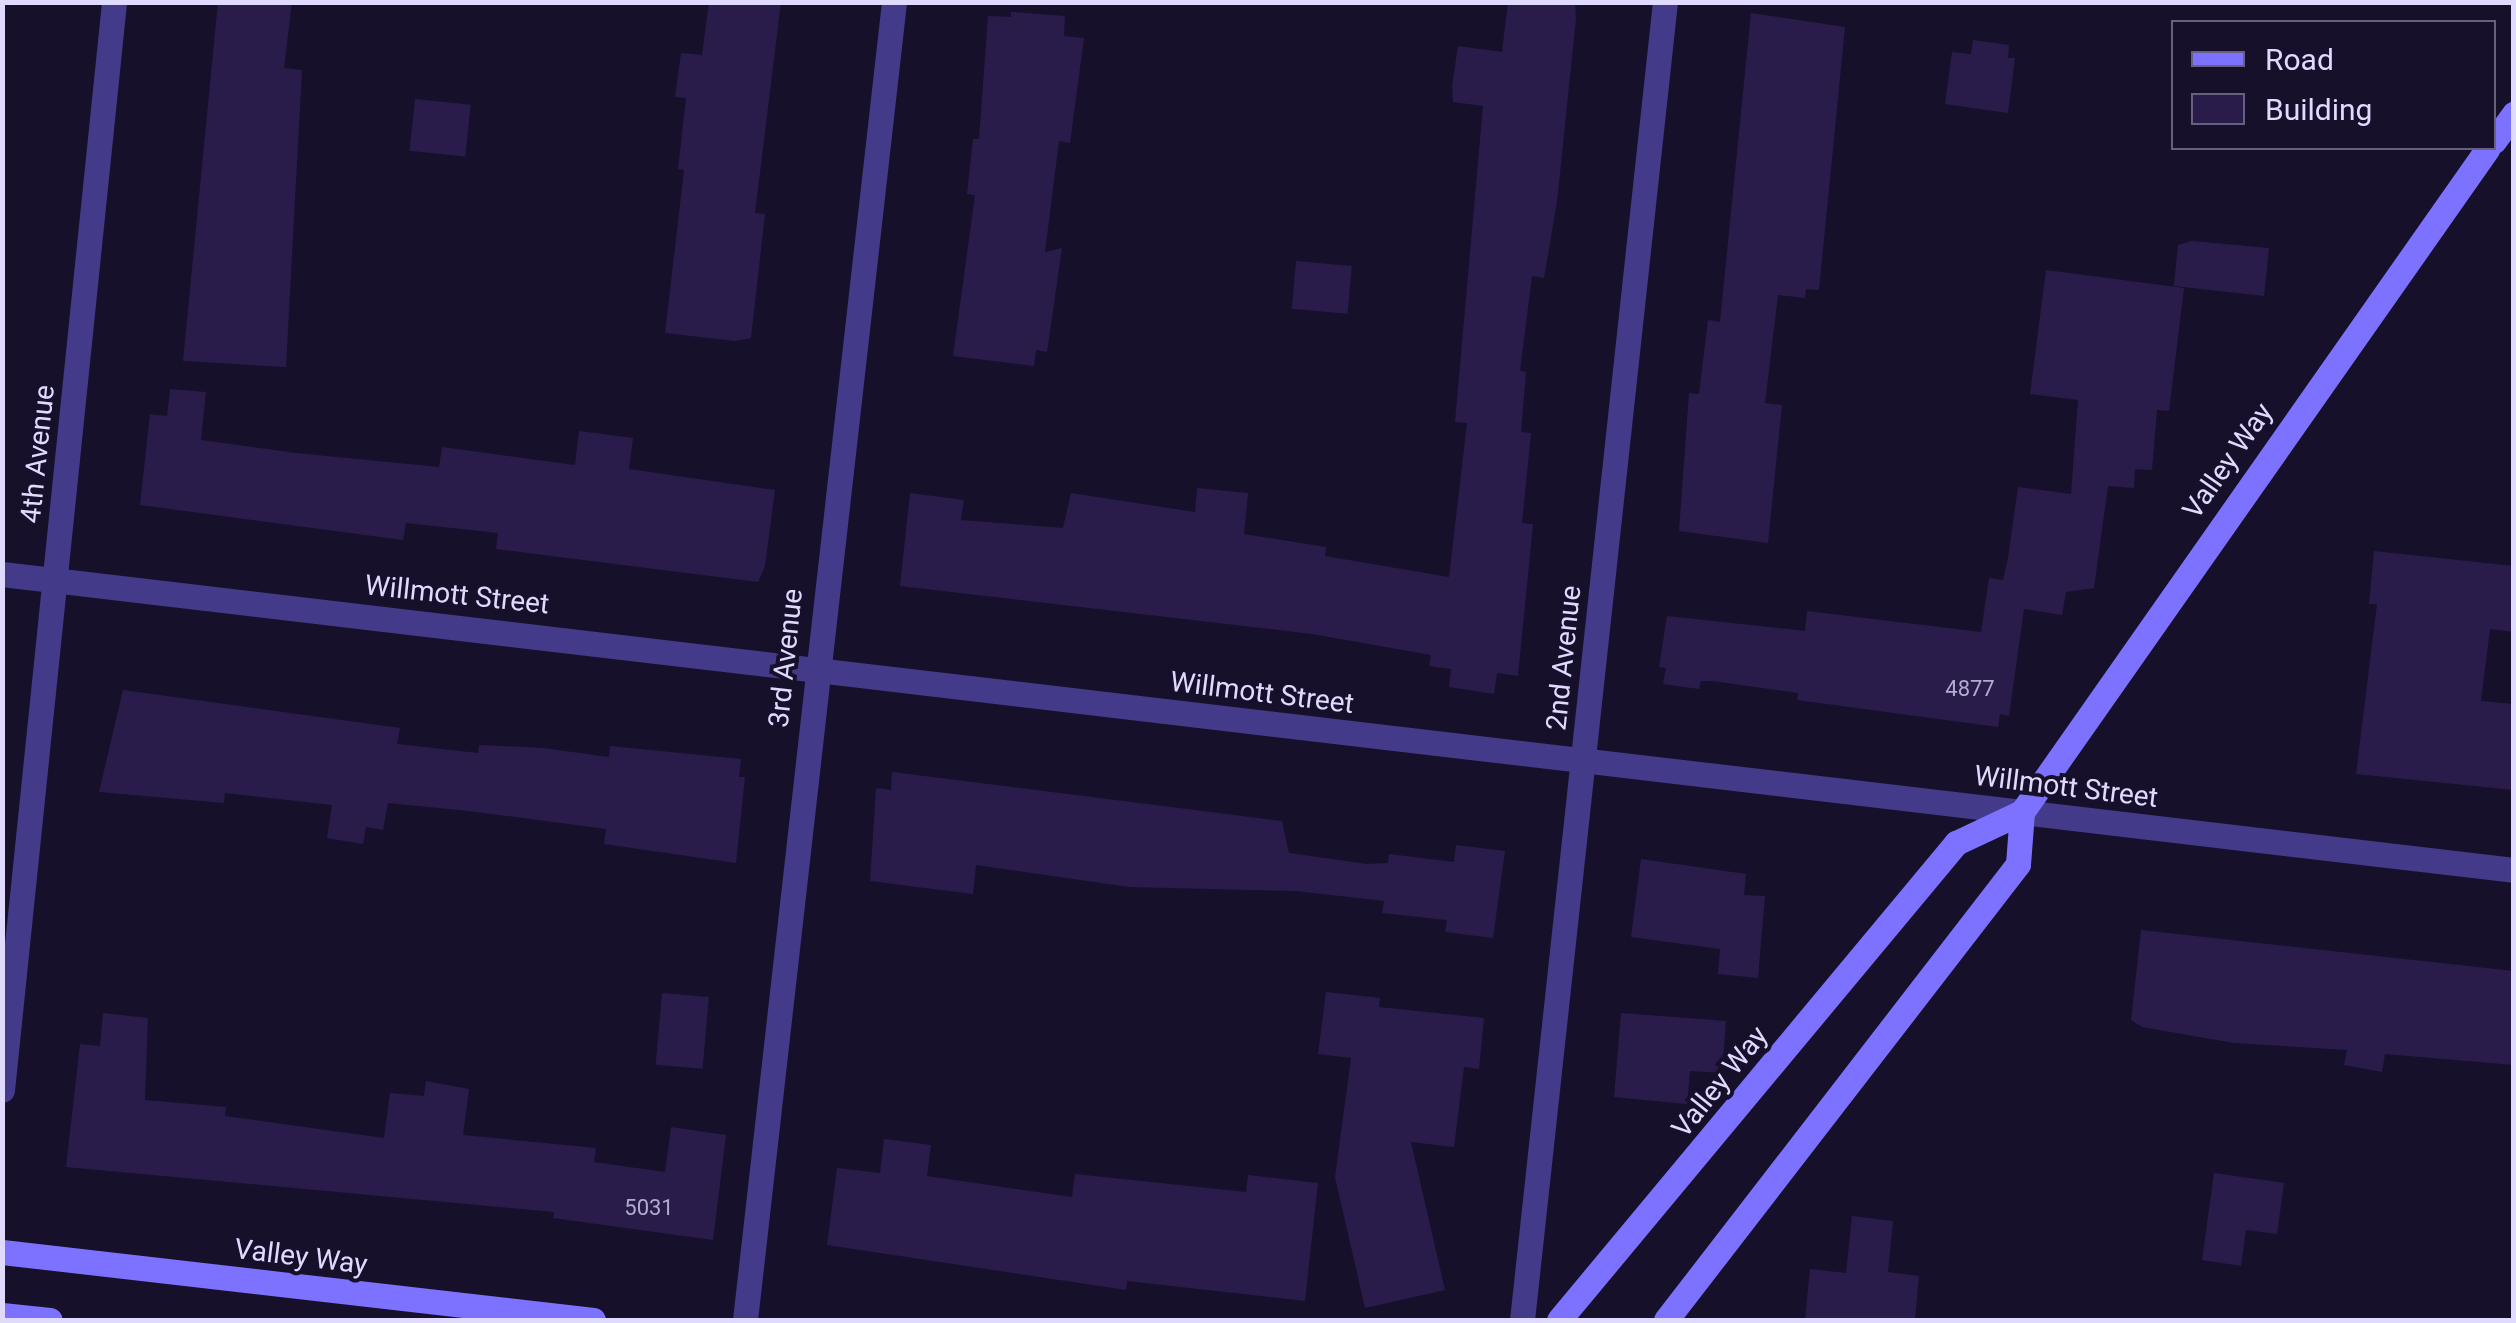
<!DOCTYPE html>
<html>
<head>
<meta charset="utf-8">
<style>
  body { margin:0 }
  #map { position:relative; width:2516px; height:1323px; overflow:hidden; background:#17102a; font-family:Roboto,sans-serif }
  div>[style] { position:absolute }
  .building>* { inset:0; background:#291c4b; transform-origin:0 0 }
  .street>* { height:25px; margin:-12.5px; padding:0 12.5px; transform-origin:12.5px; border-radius:12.5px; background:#433b89 }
  .secondary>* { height:25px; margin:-12.5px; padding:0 12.5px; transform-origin:12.5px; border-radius:12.5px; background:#7d71ff }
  span { translate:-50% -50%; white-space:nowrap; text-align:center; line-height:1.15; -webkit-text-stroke:8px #17102a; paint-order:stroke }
  .number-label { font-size:22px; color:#b2aad2 }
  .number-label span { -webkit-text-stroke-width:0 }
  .street-label { font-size:28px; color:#e0daff }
  .frame { position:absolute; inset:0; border:5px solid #e0daff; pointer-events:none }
  .legend { position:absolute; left:2171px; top:20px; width:325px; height:130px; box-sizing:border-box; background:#17102a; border:2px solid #67617f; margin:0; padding:12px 18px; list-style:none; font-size:30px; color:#e0daff }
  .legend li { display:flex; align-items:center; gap:20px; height:50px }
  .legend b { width:50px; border:2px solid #67617f }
</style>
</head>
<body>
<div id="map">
  <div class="building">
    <div style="clip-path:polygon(218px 2px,292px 2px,284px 68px,302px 70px,286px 367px,183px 361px)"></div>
    <div style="clip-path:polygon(709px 2px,781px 2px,755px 213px,765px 214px,751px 338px,735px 341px,665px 333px,684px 170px,678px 169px,686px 98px,675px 97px,681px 53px,702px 55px)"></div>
    <div style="clip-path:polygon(1508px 2px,1575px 2px,1576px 19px,1557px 202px,1544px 278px,1532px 276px,1520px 371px,1526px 372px,1521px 432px,1531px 433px,1522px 523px,1533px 524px,1518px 676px,1497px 673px,1494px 694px,1449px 687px,1451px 669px,1429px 666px,1431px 655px,1312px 634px,900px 586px,910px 493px,964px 500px,961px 520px,1063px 528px,1071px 493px,1195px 512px,1197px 488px,1248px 493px,1244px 534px,1326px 547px,1325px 556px,1449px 577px,1467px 423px,1455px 422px,1483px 106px,1453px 102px,1452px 86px,1458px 46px,1502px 52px)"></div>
    <div style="clip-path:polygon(1011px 12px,1065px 16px,1064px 36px,1084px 38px,1070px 143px,1059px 141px,1045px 252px,1062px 248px,1047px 352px,1036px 350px,1034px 366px,953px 356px,975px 195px,967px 194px,973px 139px,979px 139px,988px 16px,1011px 17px)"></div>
    <div style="clip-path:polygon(1751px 13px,1845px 27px,1819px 290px,1806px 289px,1805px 298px,1778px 295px,1765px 403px,1782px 405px,1768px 543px,1679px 531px,1689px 393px,1699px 394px,1708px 320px,1720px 322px)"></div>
    <div style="clip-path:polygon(1973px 40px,2009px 45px,2008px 58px,2015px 58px,2008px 113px,1945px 104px,1952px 52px,1971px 54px)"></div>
    <div style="left:415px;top:99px;width:56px;height:52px;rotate:6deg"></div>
    <div style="clip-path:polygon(2192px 241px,2269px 248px,2264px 296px,2174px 286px,2178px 245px)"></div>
    <div style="left:1296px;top:261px;width:56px;height:48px;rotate:5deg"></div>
    <div style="clip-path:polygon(2046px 270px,2184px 288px,2169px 411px,2157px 410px,2152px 470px,2135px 469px,2134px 488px,2108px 486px,2094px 588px,2066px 592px,2062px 615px,2024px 609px,2009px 716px,2000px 714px,1998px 727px,1797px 700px,1798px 693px,1713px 681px,1701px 681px,1699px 689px,1663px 684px,1666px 668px,1659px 667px,1667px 616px,1805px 631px,1807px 611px,1981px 632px,1989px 578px,2003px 580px,2008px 558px,2018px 487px,2071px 494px,2078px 400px,2030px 394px)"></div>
    <div style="clip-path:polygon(170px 389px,206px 392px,201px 440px,296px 453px,439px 467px,442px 447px,575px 465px,579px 431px,633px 438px,629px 469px,775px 490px,765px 566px,758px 582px,496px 549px,498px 533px,406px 523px,403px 540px,140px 505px,150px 414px,167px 416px)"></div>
    <div style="clip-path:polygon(2374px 551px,2514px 566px,2514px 632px,2490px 629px,2481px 701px,2514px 704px,2514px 790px,2356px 774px,2377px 604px,2369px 604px)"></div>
    <div style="clip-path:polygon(123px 690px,400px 728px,397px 744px,478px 753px,479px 745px,543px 748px,609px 757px,610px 746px,741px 759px,739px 777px,745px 777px,736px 863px,604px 844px,606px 829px,469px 811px,388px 803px,383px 830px,366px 827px,363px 844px,327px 838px,332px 805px,225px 793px,224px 803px,99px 792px)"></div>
    <div style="clip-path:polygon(892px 772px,1282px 821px,1289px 853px,1367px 864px,1388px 863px,1389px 854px,1454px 862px,1456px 845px,1505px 851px,1493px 938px,1445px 932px,1447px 920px,1382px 913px,1384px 901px,1296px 891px,1129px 887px,976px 865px,973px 894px,870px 881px,876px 788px,891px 790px)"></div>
    <div style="clip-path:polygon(1641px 859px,1746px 874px,1744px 895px,1765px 896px,1758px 978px,1718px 974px,1720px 949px,1631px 937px)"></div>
    <div style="clip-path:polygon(2141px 930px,2514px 971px,2514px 1065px,2385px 1054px,2382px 1072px,2344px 1065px,2347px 1050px,2234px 1043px,2142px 1027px,2131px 1020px)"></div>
    <div style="clip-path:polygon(1326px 992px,1380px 998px,1379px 1007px,1484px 1018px,1479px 1069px,1464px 1067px,1454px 1147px,1411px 1142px,1445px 1290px,1365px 1308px,1335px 1177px,1351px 1058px,1318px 1054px)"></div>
    <div style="left:662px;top:993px;width:47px;height:72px;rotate:5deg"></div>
    <div style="clip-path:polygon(103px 1013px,148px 1018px,145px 1100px,226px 1107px,225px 1116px,384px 1138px,390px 1093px,424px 1096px,426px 1081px,469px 1089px,463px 1135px,596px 1148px,594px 1162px,665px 1172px,671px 1127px,726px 1135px,713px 1240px,553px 1218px,554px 1212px,66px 1167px,80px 1044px,100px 1046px)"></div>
    <div style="clip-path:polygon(1621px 1013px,1726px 1021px,1722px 1073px,1690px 1071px,1687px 1104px,1614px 1097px)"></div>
    <div style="clip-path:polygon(884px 1139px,931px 1145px,927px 1176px,1072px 1197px,1075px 1174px,1246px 1192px,1248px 1175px,1318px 1183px,1305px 1301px,1127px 1281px,1126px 1290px,827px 1245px,837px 1168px,880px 1173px)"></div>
    <div style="clip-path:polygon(2214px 1173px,2284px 1183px,2277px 1234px,2246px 1230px,2241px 1266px,2202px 1260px)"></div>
    <div style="clip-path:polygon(1852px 1216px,1893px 1221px,1888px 1272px,1919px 1276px,1915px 1320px,1805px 1320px,1810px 1269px,1846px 1273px)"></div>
  </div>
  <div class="street">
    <div style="left:2px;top:574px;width:2529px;rotate:6.72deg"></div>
    <div style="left:2px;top:1090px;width:1094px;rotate:-84.12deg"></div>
    <div style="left:745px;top:1320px;width:1326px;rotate:-83.55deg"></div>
    <div style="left:1522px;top:1320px;width:1326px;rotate:-83.81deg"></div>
  </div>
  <div class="secondary">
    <div style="left:2494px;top:141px;width:34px;rotate:-54deg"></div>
    <div style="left:2px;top:1252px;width:595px;rotate:6.56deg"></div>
    <div style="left:2px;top:1315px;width:48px;rotate:5.9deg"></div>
    <div style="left:1559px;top:1320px;width:621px;rotate:-50.23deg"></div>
    <div style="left:1956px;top:843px;width:73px;rotate:-25.2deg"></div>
    <div style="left:1666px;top:1320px;width:576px;rotate:-52.33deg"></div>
    <div style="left:2018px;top:864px;width:52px;rotate:-85.6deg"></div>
    <div style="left:2022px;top:812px;width:811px;rotate:-54.94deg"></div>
  </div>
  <div class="number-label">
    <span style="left:1970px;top:689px">4877</span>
    <span style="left:649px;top:1208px">5031</span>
  </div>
  <div class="street-label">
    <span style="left:38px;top:454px;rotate:-84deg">4th Avenue</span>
    <span style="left:2228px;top:461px;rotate:-55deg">Valley Way</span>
    <span style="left:457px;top:595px;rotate:6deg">Willmott Street</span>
    <span style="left:786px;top:658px;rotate:-84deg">3rd Avenue</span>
    <span style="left:1564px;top:658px;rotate:-84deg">2nd Avenue</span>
    <span style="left:1262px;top:693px;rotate:7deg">Willmott Street</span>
    <span style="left:2066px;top:787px;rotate:7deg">Willmott Street</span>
    <span style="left:1720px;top:1082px;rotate:-51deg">Valley Way</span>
    <span style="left:301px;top:1257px;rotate:7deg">Valley Way</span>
  </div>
  <div class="frame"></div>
  <ul class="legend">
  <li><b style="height:12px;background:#7d71ff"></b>Road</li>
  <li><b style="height:28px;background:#291c4b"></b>Building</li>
  </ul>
</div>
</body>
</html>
